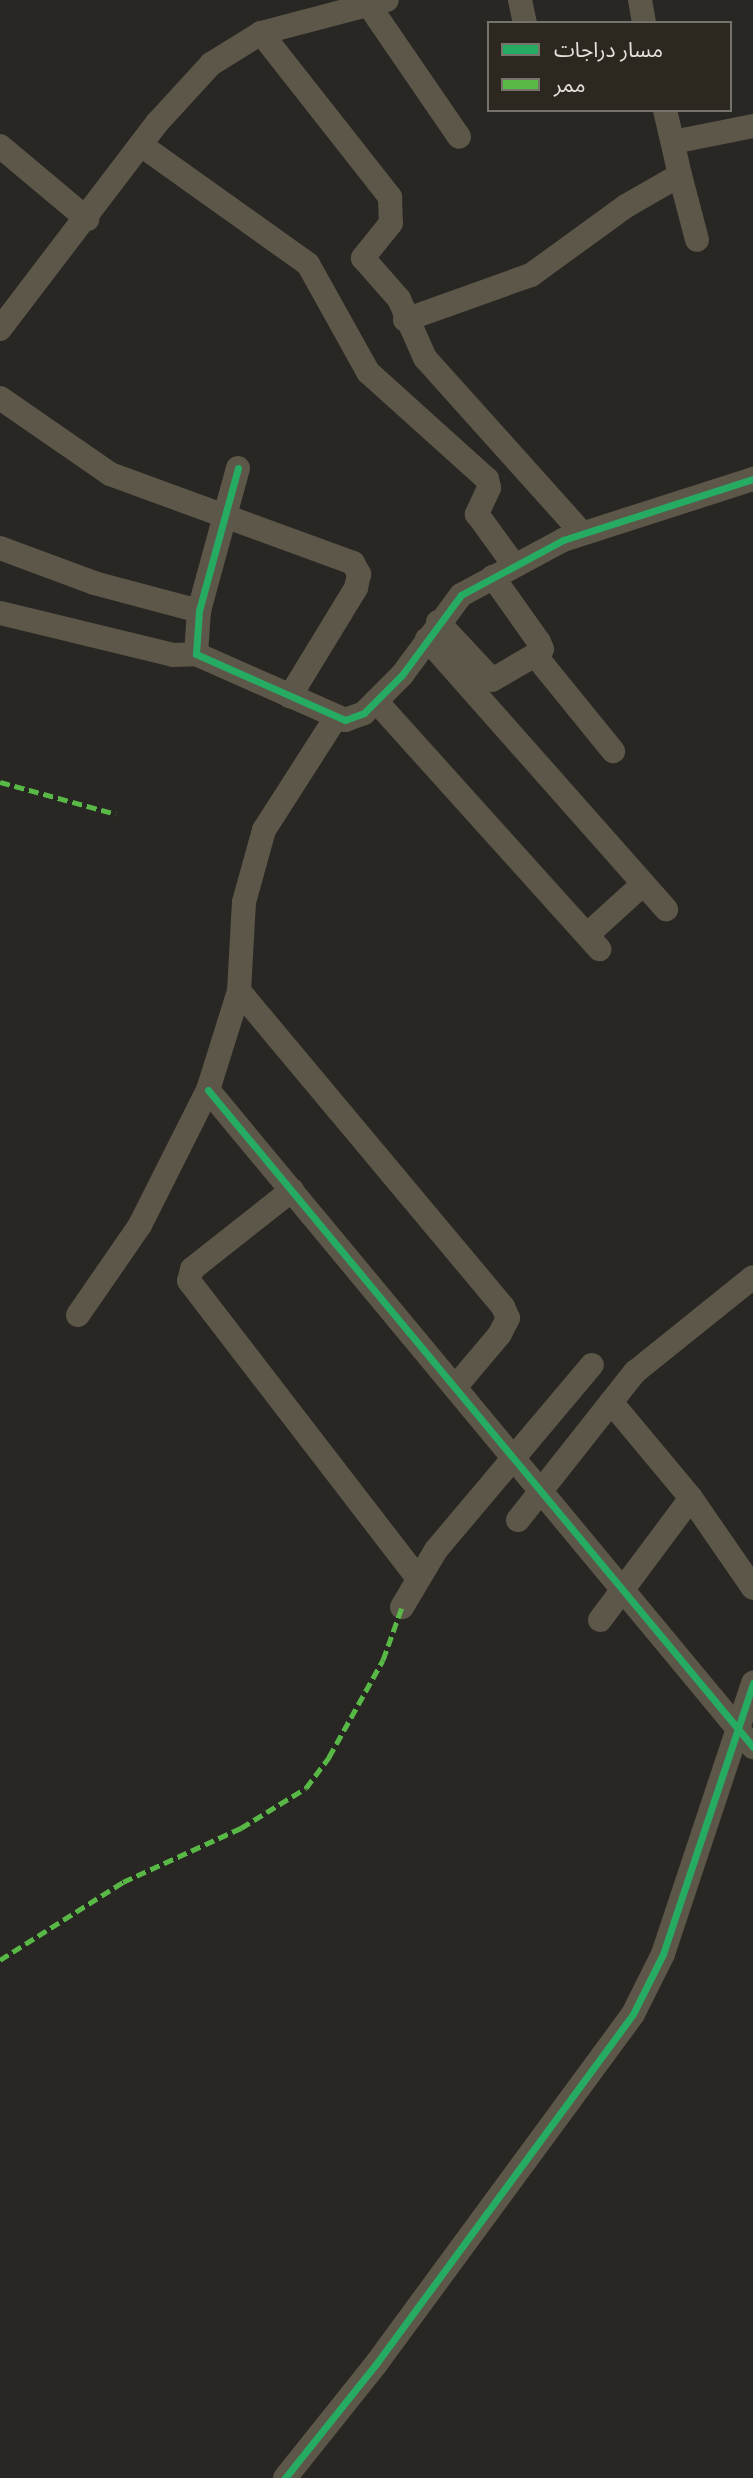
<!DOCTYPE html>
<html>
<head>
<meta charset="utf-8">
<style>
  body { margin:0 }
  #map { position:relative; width:753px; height:2478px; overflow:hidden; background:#292723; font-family:Cabin,"Noto Sans Arabic",sans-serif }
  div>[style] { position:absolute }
  .minor>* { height:24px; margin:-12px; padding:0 12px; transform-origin:12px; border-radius:12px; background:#5d574a }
  .quiet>* { height:5px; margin-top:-2.5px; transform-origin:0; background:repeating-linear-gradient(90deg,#58b947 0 10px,transparent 0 15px) }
  .cycleway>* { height:7px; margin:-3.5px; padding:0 3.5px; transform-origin:3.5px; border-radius:3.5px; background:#26ab63 }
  span { translate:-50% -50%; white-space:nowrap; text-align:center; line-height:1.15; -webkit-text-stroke:5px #2c2820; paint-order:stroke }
  .legend { position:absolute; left:487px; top:21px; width:245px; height:91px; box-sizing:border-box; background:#2c2820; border:2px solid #76726c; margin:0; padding:9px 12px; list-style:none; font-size:21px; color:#e5e2dd }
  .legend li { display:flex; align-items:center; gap:14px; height:35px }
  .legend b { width:35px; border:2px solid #76726c }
</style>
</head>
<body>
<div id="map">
  <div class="minor">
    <div style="left:520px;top:0;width:24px;rotate:78deg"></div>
    <div style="left:640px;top:0;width:23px;rotate:80deg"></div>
    <div style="left:368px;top:4px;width:161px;rotate:55.6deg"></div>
    <div style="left:261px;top:33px;width:209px;rotate:51.8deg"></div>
    <div style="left:390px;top:197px;width:26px;rotate:88deg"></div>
    <div style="left:391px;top:223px;width:45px;rotate:128.7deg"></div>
    <div style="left:363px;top:258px;width:55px;rotate:48.7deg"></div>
    <div style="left:399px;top:299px;width:64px;rotate:66.2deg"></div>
    <div style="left:425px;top:358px;width:235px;rotate:48.1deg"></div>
    <div style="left:673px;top:142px;width:82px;rotate:-11.3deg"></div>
    <div style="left:141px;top:145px;width:205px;rotate:35.5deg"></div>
    <div style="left:308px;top:264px;width:124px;rotate:60.9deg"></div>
    <div style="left:368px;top:372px;width:160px;rotate:42deg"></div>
    <div style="left:487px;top:479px;width:9px;rotate:77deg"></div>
    <div style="left:489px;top:488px;width:29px;rotate:115deg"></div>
    <div style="left:477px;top:514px;width:63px;rotate:54deg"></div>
    <div style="left:0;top:146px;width:114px;rotate:40deg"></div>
    <div style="left:680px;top:175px;width:67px;rotate:75.3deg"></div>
    <div style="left:405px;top:320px;width:134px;rotate:-19.7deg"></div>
    <div style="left:531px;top:275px;width:117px;rotate:-36deg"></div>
    <div style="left:626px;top:206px;width:62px;rotate:-29.9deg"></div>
    <div style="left:680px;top:175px;width:67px;rotate:-103deg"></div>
    <div style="left:0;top:329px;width:259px;rotate:-52.7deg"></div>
    <div style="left:157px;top:123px;width:80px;rotate:-47.5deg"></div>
    <div style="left:211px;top:64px;width:59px;rotate:-31.8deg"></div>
    <div style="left:261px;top:33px;width:130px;rotate:-14.7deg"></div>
    <div style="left:0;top:398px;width:134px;rotate:34.6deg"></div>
    <div style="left:110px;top:474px;width:259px;rotate:20.1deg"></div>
    <div style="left:353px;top:563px;width:13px;rotate:61deg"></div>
    <div style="left:359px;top:574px;width:14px;rotate:102deg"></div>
    <div style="left:356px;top:588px;width:127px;rotate:121.4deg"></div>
    <div style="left:238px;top:468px;width:148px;rotate:105.3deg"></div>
    <div style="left:199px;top:611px;width:43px;rotate:94deg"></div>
    <div style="left:196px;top:654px;width:163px;rotate:23.9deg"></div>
    <div style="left:345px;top:720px;width:20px;rotate:-20deg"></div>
    <div style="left:364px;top:713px;width:54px;rotate:-45deg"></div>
    <div style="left:402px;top:675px;width:99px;rotate:-53.6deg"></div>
    <div style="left:461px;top:595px;width:116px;rotate:-28.3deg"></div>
    <div style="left:563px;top:540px;width:200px;rotate:-17.8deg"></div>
    <div style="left:0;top:548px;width:100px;rotate:20.4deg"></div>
    <div style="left:94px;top:583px;width:109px;rotate:14.9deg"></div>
    <div style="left:0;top:613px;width:178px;rotate:13.6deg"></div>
    <div style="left:173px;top:655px;width:23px;rotate:-2deg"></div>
    <div style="left:438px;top:622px;width:79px;rotate:47deg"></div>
    <div style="left:492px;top:680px;width:50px;rotate:-30.2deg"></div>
    <div style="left:535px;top:655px;width:9px;rotate:-41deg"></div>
    <div style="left:542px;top:649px;width:8px;rotate:-113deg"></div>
    <div style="left:539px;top:642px;width:80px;rotate:-125.3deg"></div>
    <div style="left:427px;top:639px;width:361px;rotate:48.5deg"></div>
    <div style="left:535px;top:655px;width:124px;rotate:50.9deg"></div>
    <div style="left:376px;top:701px;width:334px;rotate:48deg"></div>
    <div style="left:587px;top:935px;width:76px;rotate:-42.3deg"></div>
    <div style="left:239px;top:991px;width:412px;rotate:50.1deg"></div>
    <div style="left:503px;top:1307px;width:12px;rotate:66deg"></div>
    <div style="left:508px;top:1318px;width:18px;rotate:117deg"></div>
    <div style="left:500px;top:1334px;width:68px;rotate:130.2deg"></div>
    <div style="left:208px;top:1090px;width:854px;rotate:50.32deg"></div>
    <div style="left:292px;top:1190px;width:127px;rotate:141.7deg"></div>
    <div style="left:192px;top:1269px;width:12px;rotate:104deg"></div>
    <div style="left:189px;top:1281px;width:375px;rotate:52.4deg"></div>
    <div style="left:78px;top:1315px;width:109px;rotate:-55.4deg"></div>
    <div style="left:140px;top:1225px;width:151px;rotate:-63.3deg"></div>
    <div style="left:208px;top:1090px;width:104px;rotate:-72.6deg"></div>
    <div style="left:239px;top:991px;width:89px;rotate:-86.8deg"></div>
    <div style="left:244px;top:902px;width:75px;rotate:-74.5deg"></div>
    <div style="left:264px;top:830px;width:132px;rotate:-57.4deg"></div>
    <div style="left:611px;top:1402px;width:125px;rotate:50.2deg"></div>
    <div style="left:691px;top:1498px;width:109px;rotate:55.4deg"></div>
    <div style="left:518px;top:1520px;width:189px;rotate:-51.7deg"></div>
    <div style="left:635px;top:1372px;width:151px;rotate:-38.8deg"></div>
    <div style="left:402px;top:1607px;width:66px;rotate:-59.2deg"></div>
    <div style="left:436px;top:1550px;width:242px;rotate:-49.9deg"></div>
    <div style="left:600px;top:1620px;width:152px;rotate:-53.3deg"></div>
    <div style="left:285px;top:2478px;width:146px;rotate:-51.4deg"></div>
    <div style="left:376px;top:2364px;width:434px;rotate:-53.7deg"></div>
    <div style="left:633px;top:2014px;width:67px;rotate:-63.4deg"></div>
    <div style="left:663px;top:1954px;width:286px;rotate:-71.6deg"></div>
  </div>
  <div class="quiet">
    <div style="left:0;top:782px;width:120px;rotate:15.4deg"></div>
    <div style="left:0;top:1960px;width:146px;rotate:-32.4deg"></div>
    <div style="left:123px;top:1882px;width:130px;rotate:-24.6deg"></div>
    <div style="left:241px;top:1828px;width:76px;rotate:-31.6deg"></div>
    <div style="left:306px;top:1788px;width:39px;rotate:-53deg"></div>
    <div style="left:329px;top:1757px;width:111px;rotate:-60.9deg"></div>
    <div style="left:383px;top:1660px;width:56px;rotate:-70.3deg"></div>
  </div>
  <div class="cycleway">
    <div style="left:238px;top:468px;width:148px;rotate:105.3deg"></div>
    <div style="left:199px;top:611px;width:43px;rotate:94deg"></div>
    <div style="left:196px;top:654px;width:163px;rotate:23.9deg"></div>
    <div style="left:345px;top:720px;width:20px;rotate:-20deg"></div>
    <div style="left:364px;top:713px;width:54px;rotate:-45deg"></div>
    <div style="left:402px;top:675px;width:99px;rotate:-53.6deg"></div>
    <div style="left:461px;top:595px;width:116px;rotate:-28.3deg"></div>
    <div style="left:563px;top:540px;width:200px;rotate:-17.8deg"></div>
    <div style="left:208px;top:1090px;width:854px;rotate:50.32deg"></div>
    <div style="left:285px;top:2478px;width:146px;rotate:-51.4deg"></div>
    <div style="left:376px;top:2364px;width:434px;rotate:-53.7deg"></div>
    <div style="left:633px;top:2014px;width:67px;rotate:-63.4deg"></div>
    <div style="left:663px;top:1954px;width:286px;rotate:-71.6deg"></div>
  </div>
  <ul class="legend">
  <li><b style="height:9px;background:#26ab63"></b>مسار دراجات</li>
  <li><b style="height:9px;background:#58b947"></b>ممر</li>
  </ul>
</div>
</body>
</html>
